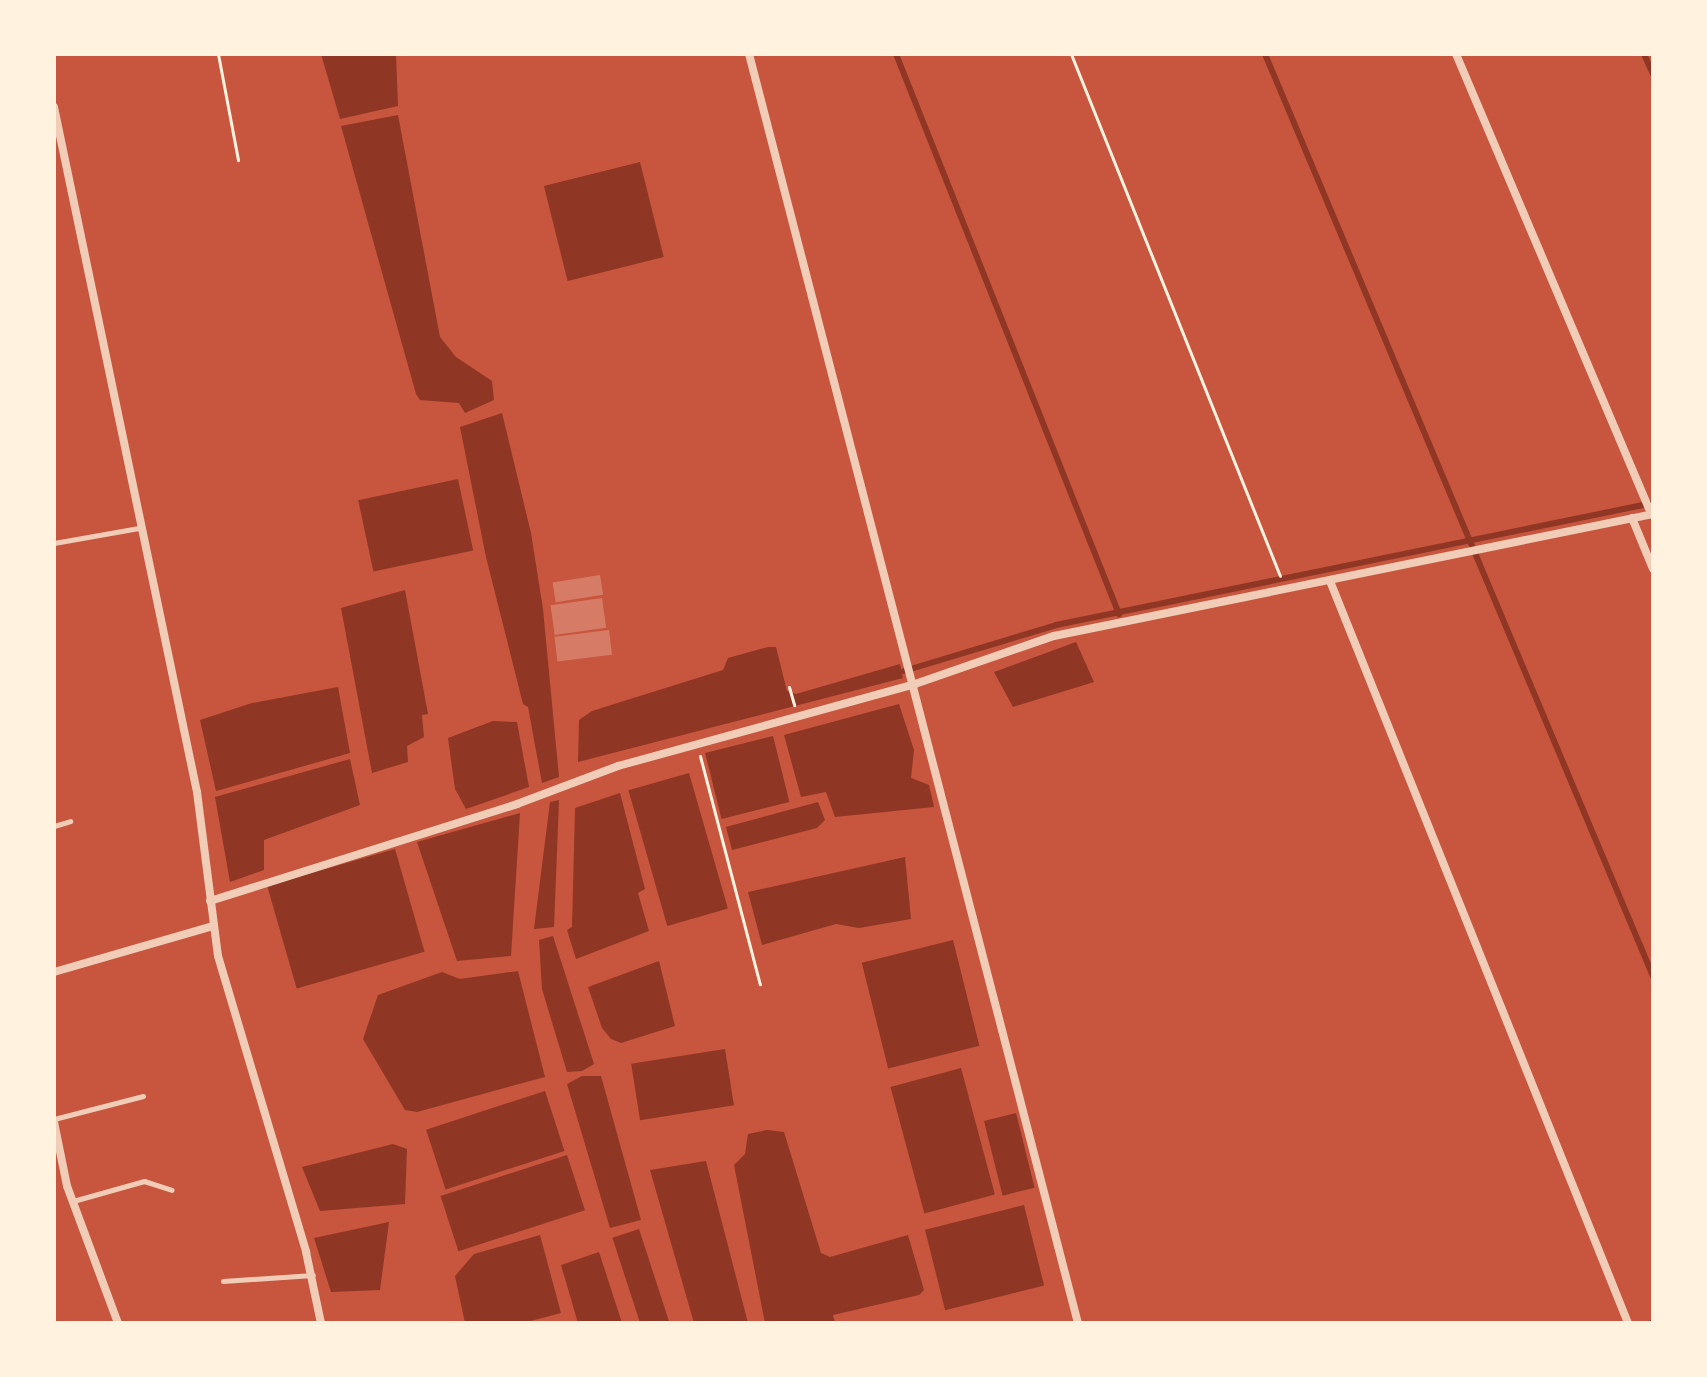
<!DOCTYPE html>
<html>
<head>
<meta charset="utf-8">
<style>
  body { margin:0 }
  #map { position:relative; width:1707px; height:1377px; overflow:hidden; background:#c8553d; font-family:"Open Sans",sans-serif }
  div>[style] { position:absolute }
  .water>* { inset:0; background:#8f3625; transform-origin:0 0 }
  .stream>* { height:6px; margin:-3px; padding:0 3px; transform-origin:3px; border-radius:3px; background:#8f3625 }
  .building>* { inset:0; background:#d67c66; transform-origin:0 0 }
  .path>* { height:3px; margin:-1.5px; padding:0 1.5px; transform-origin:1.5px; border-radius:1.5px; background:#fff3e0 }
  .service>* { height:5px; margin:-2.5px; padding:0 2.5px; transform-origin:2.5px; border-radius:2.5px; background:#f1ccb7 }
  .minor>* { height:8px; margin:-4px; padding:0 4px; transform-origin:4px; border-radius:4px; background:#f1ccb7 }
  span { translate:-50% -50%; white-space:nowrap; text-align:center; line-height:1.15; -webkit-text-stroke:6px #fff3e0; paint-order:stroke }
  .frame { position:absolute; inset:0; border:56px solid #fff3e0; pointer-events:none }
</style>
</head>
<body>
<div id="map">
  <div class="water">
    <div style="clip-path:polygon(321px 54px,396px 54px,398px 106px,340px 119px)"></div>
    <div style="clip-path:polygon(398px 115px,440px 337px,456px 357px,492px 381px,494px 400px,465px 413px,459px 403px,420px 400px,416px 394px,341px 126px)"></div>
    <div style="left:640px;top:162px;width:98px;height:99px;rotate:76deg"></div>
    <div style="clip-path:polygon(502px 413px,531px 533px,543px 609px,559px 777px,542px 783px,528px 707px,523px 704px,486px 557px,460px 427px)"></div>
    <div style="left:458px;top:479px;width:73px;height:102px;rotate:78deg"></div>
    <div style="clip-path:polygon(405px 590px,428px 714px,422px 715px,424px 737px,407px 746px,408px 762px,372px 773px,341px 608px)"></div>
    <div style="clip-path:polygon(1076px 642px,1094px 682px,1013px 707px,994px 672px)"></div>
    <div style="clip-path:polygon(768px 647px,776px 647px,787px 691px,796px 694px,900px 664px,903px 678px,578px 762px,579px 720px,592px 711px,723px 670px,728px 658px)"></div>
    <div style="clip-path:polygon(338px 687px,350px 753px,216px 791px,200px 720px,252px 703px)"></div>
    <div style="clip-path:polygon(899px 704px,914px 750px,911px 778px,929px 785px,934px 807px,835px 817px,826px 792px,801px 797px,784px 735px)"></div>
    <div style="clip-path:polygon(493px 721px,517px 722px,529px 787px,466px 809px,455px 789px,448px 738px)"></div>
    <div style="left:773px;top:736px;width:68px;height:70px;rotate:76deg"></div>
    <div style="clip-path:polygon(350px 759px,360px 805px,264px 840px,264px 870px,230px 882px,215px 797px)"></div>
    <div style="left:689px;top:773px;width:141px;height:63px;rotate:74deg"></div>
    <div style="clip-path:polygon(620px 793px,645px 889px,638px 893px,649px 931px,576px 959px,567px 930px,572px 927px,575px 808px)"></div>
    <div style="clip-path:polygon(559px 800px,554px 927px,534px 929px,550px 802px)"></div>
    <div style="clip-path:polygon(818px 802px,825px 820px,817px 828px,732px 850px,726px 827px)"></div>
    <div style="clip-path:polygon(520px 813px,511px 956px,457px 961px,417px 842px)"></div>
    <div style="left:395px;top:849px;width:107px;height:133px;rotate:74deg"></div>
    <div style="clip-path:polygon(905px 857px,911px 919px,859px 928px,836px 924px,762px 945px,748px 892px)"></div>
    <div style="clip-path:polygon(553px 936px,594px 1064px,582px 1071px,567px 1072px,542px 989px,539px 940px)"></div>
    <div style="left:953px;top:940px;width:109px;height:94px;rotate:76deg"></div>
    <div style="clip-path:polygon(659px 961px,675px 1026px,621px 1043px,611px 1039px,602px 1028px,588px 987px)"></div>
    <div style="clip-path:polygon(518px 971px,545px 1077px,417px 1112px,405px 1110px,363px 1039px,378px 995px,442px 972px,460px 979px)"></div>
    <div style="left:725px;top:1049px;width:57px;height:95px;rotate:81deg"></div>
    <div style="left:961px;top:1068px;width:131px;height:73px;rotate:75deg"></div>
    <div style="clip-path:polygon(582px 1076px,601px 1076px,641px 1220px,610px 1228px,567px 1084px)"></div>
    <div style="left:545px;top:1091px;width:63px;height:125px;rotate:72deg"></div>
    <div style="left:1016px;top:1113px;width:77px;height:33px;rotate:76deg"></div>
    <div style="clip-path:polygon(767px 1130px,784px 1132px,821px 1253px,830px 1257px,908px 1235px,924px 1290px,919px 1295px,833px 1315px,835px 1323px,765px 1323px,734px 1165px,745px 1154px,748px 1134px)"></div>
    <div style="clip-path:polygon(393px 1144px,407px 1149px,405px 1204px,320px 1211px,302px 1167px)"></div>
    <div style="left:567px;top:1155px;width:58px;height:133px;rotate:72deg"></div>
    <div style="clip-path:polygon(706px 1161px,748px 1323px,694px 1323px,650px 1170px)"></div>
    <div style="left:1024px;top:1205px;width:83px;height:102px;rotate:76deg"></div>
    <div style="clip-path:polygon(389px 1222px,380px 1290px,331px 1292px,314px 1238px)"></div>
    <div style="left:639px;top:1229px;width:99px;height:28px;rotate:72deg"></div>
    <div style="clip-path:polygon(540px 1235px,561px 1313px,523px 1323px,465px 1323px,455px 1276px,474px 1254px)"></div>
    <div style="clip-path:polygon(599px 1252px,622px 1323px,578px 1323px,561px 1265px)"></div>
  </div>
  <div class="stream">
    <div style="left:896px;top:54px;width:603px;rotate:68.29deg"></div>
    <div style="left:1265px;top:54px;width:1000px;rotate:67.18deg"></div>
    <div style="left:1644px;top:54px;width:22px;rotate:66deg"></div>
    <div style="left:904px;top:671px;width:159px;rotate:-16.8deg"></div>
    <div style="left:1056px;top:625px;width:609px;rotate:-11.55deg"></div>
    <div style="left:1652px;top:1323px;width:1px;rotate:-45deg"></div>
  </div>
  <div class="building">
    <div style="left:600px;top:575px;width:20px;height:48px;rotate:81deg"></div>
    <div style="left:602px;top:598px;width:30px;height:52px;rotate:82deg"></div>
    <div style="left:609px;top:630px;width:25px;height:55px;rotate:83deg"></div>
  </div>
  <div class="path">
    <div style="left:218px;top:54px;width:108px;rotate:79.3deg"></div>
    <div style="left:1071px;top:54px;width:562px;rotate:68.18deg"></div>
    <div style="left:789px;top:687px;width:19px;rotate:74deg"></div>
    <div style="left:700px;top:756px;width:236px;rotate:75.3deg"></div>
  </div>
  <div class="service">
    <div style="left:54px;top:543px;width:86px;rotate:-10deg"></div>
    <div style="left:54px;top:826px;width:17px;rotate:-17deg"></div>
    <div style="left:54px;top:1119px;width:92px;rotate:-14.5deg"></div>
    <div style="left:73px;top:1201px;width:74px;rotate:-15.7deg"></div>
    <div style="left:144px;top:1181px;width:29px;rotate:18deg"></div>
    <div style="left:223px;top:1281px;width:90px;rotate:-3.8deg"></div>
  </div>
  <div class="minor">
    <div style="left:749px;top:54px;width:1311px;rotate:75.47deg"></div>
    <div style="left:1456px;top:54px;width:500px;rotate:67deg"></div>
    <div style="left:54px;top:107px;width:700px;rotate:78.21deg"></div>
    <div style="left:197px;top:792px;width:165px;rotate:82.7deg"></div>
    <div style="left:218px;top:956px;width:309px;rotate:73.4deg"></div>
    <div style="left:306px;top:1252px;width:73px;rotate:78.1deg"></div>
    <div style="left:1632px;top:518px;width:55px;rotate:67.6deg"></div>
    <div style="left:1330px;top:581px;width:800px;rotate:68.12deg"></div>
    <div style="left:210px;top:901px;width:322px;rotate:-17.5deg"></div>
    <div style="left:517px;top:804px;width:108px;rotate:-20.6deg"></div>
    <div style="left:618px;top:766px;width:308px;rotate:-15.4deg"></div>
    <div style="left:915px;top:684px;width:147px;rotate:-19.1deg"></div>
    <div style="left:1054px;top:636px;width:611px;rotate:-11.51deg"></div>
    <div style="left:54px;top:972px;width:166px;rotate:-16.1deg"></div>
    <div style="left:54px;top:1122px;width:65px;rotate:78.5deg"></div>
    <div style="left:67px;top:1186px;width:146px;rotate:69.6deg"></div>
  </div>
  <div class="frame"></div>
</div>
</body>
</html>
